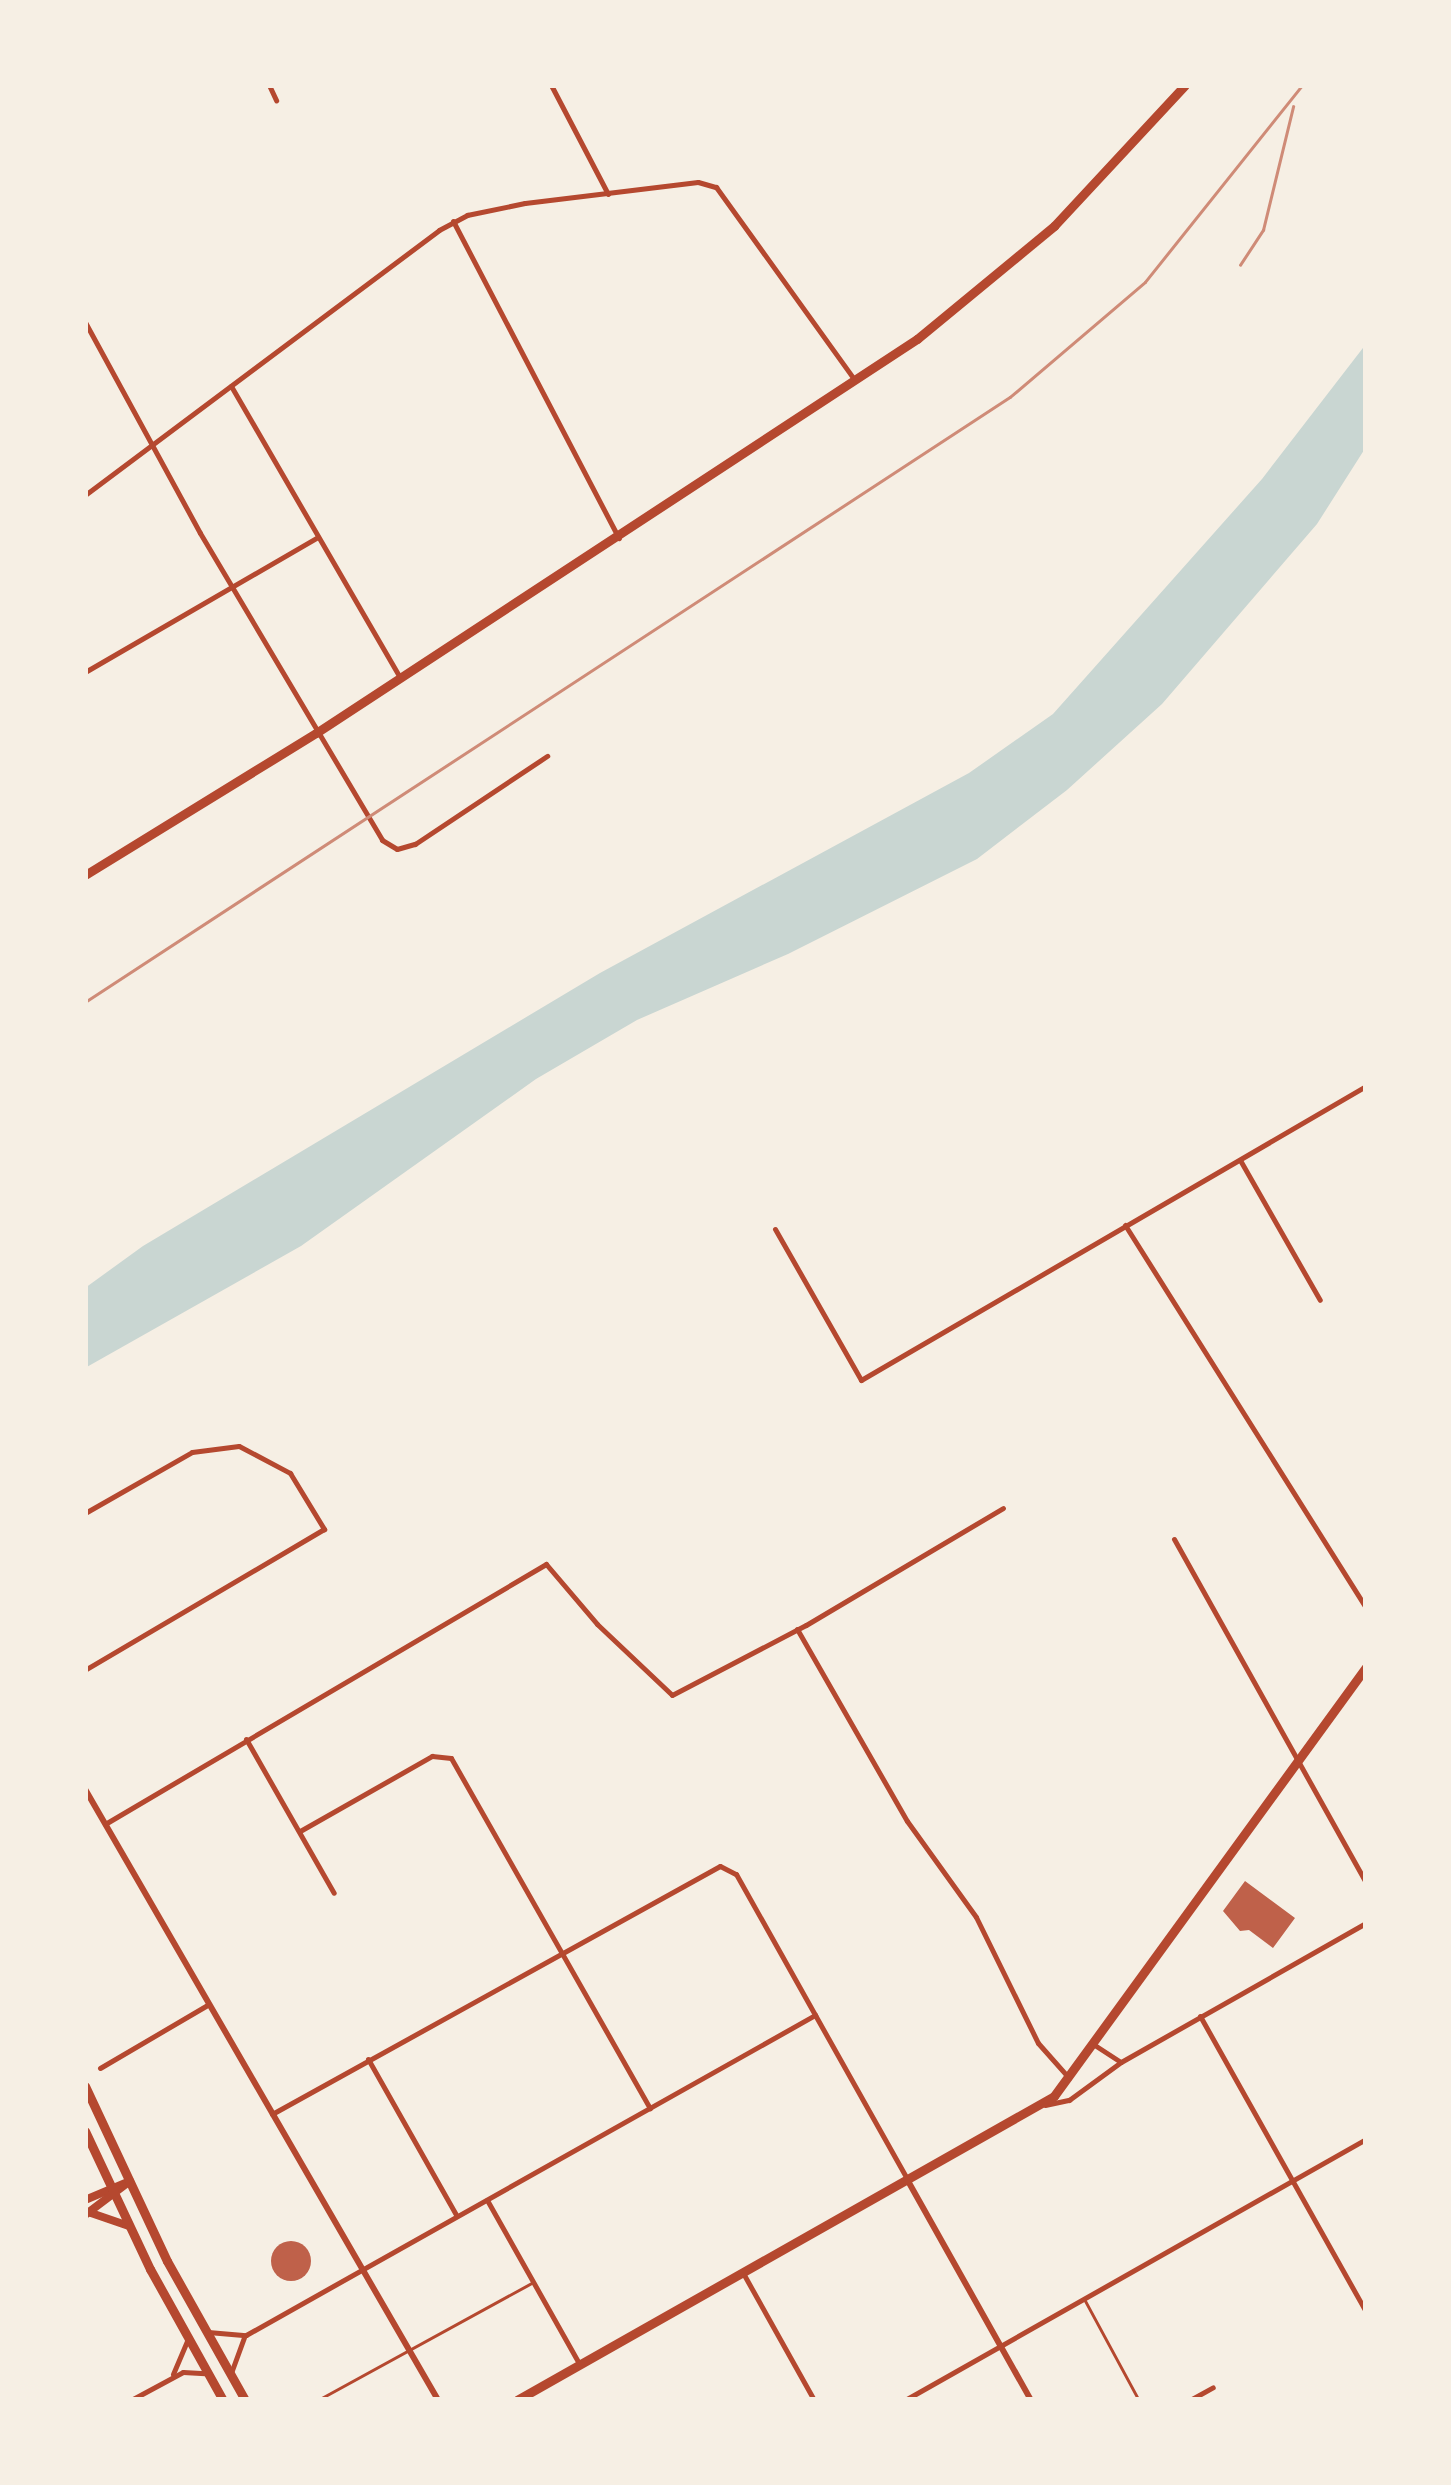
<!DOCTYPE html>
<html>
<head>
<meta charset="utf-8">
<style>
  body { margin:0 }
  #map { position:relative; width:1451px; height:2485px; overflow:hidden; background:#f6efe4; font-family:Mulish,sans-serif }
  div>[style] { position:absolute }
  .water>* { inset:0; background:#c9d6d2 }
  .building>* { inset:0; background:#bf614a }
  .round { border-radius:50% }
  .service>* { height:2.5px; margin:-1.25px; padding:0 1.25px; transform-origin:1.25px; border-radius:1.25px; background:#b5482f }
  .minor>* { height:5px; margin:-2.5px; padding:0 2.5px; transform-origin:2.5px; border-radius:2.5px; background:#b5482f }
  .tertiary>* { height:6px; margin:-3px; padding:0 3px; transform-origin:3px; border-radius:3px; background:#b5482f }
  .secondary>* { height:8px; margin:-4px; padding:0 4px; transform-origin:4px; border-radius:4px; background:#b5482f }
  .primary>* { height:9px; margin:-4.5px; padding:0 4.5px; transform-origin:4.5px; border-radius:4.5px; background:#b5482f }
  .rail>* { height:2.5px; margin:-1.25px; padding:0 1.25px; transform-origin:1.25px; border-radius:1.25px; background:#cf8b77 }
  span { translate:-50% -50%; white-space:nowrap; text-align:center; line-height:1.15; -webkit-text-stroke:10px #f6efe4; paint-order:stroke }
  .frame { position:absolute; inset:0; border:88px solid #f6efe4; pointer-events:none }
</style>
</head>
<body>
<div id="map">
  <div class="water">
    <div style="clip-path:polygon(1366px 344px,1366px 447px,1317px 524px,1162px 704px,1067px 790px,977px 859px,788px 954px,637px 1020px,536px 1079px,301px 1246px,85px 1368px,85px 1288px,143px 1246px,600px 973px,969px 773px,1053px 714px,1262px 479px)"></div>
  </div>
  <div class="building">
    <div style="clip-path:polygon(1245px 1881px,1295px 1918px,1273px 1948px,1249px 1930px,1240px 1931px,1223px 1911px)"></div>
    <div class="round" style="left:271px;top:2241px;width:40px;height:40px"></div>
  </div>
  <div class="service">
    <div style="left:1085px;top:2300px;width:114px;rotate:61.6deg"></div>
    <div style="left:318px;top:2400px;width:244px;rotate:-28.7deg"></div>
  </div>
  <div class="minor">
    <div style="left:269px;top:85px;width:17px;rotate:65deg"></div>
    <div style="left:551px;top:85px;width:123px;rotate:62.4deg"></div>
    <div style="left:453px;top:221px;width:358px;rotate:62.4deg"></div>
    <div style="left:85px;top:322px;width:240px;rotate:61.4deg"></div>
    <div style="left:200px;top:533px;width:357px;rotate:59.3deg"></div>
    <div style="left:382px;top:840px;width:17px;rotate:31deg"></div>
    <div style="left:397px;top:849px;width:19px;rotate:-16deg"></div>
    <div style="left:415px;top:844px;width:159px;rotate:-33.7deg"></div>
    <div style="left:231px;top:386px;width:337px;rotate:59.9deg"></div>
    <div style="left:85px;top:495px;width:442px;rotate:-36.8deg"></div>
    <div style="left:439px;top:230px;width:32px;rotate:-28deg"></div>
    <div style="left:467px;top:215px;width:59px;rotate:-11.7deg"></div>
    <div style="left:525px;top:203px;width:174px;rotate:-6.9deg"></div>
    <div style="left:698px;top:182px;width:19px;rotate:16deg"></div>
    <div style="left:716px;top:187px;width:236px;rotate:54.3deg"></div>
    <div style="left:85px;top:672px;width:269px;rotate:-30.1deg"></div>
    <div style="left:1240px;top:1160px;width:161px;rotate:60.3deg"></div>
    <div style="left:1125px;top:1225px;width:453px;rotate:57.8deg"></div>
    <div style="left:775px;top:1229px;width:174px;rotate:60.3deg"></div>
    <div style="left:861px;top:1380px;width:584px;rotate:-30.21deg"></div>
    <div style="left:85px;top:1513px;width:123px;rotate:-29.7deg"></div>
    <div style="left:192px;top:1452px;width:47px;rotate:-7.3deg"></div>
    <div style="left:239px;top:1446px;width:58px;rotate:27.9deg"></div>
    <div style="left:290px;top:1473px;width:66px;rotate:58.7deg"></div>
    <div style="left:324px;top:1529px;width:277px;rotate:149.5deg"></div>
    <div style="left:1174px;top:1539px;width:394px;rotate:60.8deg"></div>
    <div style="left:797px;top:1629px;width:221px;rotate:60.2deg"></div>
    <div style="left:907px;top:1821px;width:118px;rotate:54.3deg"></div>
    <div style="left:976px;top:1917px;width:140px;rotate:63.8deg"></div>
    <div style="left:1038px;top:2043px;width:47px;rotate:48.5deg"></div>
    <div style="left:246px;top:1739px;width:177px;rotate:60.3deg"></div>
    <div style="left:105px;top:1824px;width:512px;rotate:-30.52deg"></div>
    <div style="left:546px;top:1564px;width:79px;rotate:49.6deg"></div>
    <div style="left:597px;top:1624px;width:103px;rotate:43.4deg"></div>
    <div style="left:672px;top:1695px;width:151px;rotate:-27.6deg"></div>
    <div style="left:806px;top:1625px;width:229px;rotate:-30.7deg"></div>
    <div style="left:300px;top:1831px;width:152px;rotate:-29.6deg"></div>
    <div style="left:432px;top:1756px;width:19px;rotate:6deg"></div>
    <div style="left:451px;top:1758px;width:403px;rotate:60.4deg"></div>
    <div style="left:1200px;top:2016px;width:339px;rotate:60.7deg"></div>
    <div style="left:1093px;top:2044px;width:33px;rotate:33deg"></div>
    <div style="left:368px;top:2059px;width:180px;rotate:60.5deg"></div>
    <div style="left:100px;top:2068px;width:126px;rotate:-30.4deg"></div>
    <div style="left:1045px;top:2105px;width:25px;rotate:-12deg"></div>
    <div style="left:1069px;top:2100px;width:64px;rotate:-36.2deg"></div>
    <div style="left:1121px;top:2062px;width:282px;rotate:-29.6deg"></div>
    <div style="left:272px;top:2114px;width:512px;rotate:-28.97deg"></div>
    <div style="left:720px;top:1866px;width:18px;rotate:27deg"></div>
    <div style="left:736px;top:1874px;width:351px;rotate:60.7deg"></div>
    <div style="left:487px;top:2200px;width:189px;rotate:60.6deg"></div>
    <div style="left:743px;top:2273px;width:145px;rotate:60.8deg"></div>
    <div style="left:208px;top:2332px;width:38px;rotate:5deg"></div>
    <div style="left:246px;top:2335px;width:653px;rotate:-29.35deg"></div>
    <div style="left:231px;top:2373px;width:38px;rotate:-70deg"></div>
    <div style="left:173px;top:2374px;width:38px;rotate:-67deg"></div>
    <div style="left:131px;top:2400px;width:59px;rotate:-28.3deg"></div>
    <div style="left:183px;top:2372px;width:22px;rotate:3deg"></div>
    <div style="left:905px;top:2400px;width:530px;rotate:-29.52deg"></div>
    <div style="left:1190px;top:2400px;width:26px;rotate:-29deg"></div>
  </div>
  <div class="tertiary">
    <div style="left:85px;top:1789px;width:706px;rotate:59.98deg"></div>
    <div style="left:908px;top:2181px;width:251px;rotate:60.7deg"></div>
  </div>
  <div class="secondary">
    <div style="left:85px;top:2200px;width:49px;rotate:-22.9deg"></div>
    <div style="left:91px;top:2213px;width:40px;rotate:18.9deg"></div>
    <div style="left:85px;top:2215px;width:56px;rotate:-37.1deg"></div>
  </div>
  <div class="primary">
    <div style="left:85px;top:875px;width:271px;rotate:-31.6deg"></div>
    <div style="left:316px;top:733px;width:719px;rotate:-33.25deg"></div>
    <div style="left:917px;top:339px;width:178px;rotate:-39.5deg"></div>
    <div style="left:1054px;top:226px;width:192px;rotate:-47.1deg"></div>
    <div style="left:85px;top:2086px;width:193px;rotate:64.9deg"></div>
    <div style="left:167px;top:2261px;width:159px;rotate:60.7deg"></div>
    <div style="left:85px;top:2131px;width:153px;rotate:64.8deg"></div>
    <div style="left:150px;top:2269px;width:150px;rotate:60.9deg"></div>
    <div style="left:517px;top:2400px;width:617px;rotate:-29.51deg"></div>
    <div style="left:1054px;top:2096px;width:530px;rotate:-53.97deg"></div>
  </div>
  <div class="rail">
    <div style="left:1240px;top:265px;width:42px;rotate:-56.7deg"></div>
    <div style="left:1263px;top:230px;width:127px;rotate:-76.3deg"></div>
    <div style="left:85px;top:1002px;width:1105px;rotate:-33.19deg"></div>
    <div style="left:1010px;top:397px;width:177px;rotate:-40.4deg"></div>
    <div style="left:1145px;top:282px;width:252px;rotate:-51.4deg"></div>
  </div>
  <div class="frame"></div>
</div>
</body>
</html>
